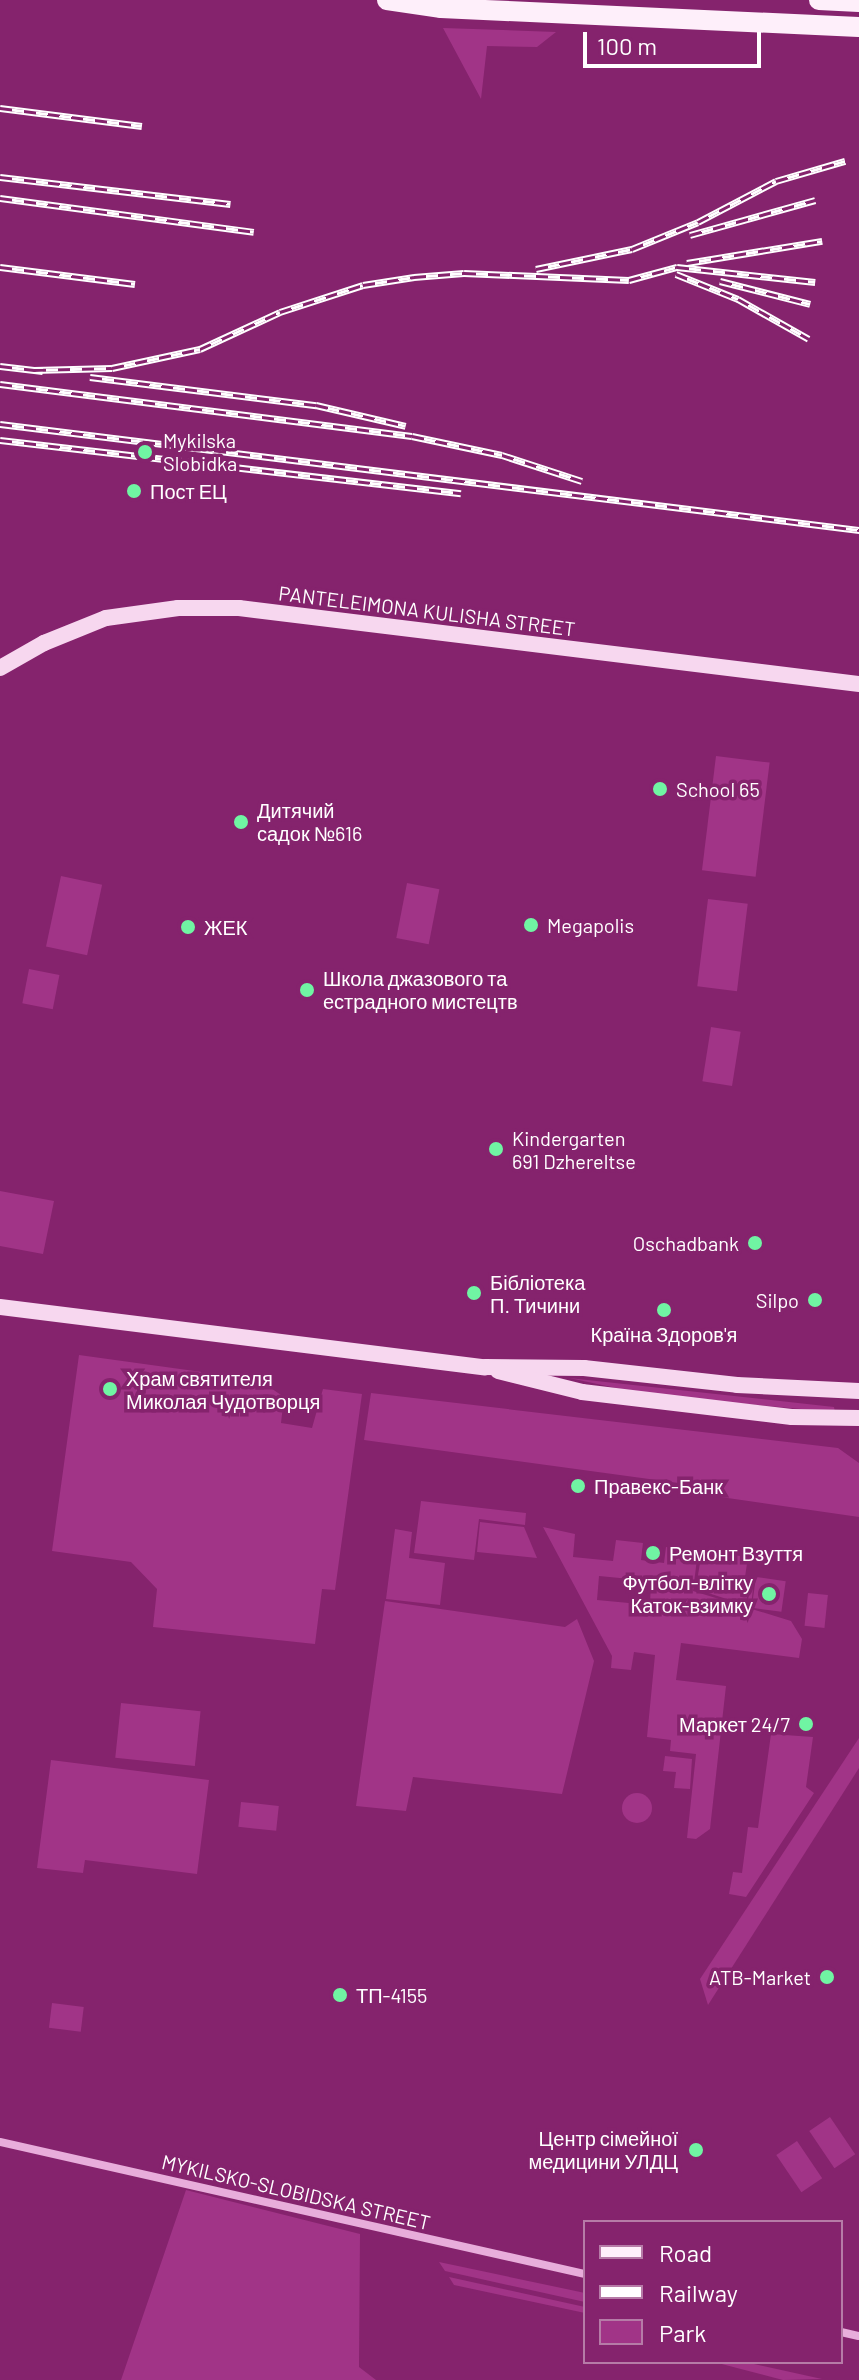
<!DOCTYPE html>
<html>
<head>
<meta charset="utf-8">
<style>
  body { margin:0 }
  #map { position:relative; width:859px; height:2380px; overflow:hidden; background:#85236d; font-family:Barlow,sans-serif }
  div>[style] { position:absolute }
  .green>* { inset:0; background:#a13487; transform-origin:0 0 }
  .round { border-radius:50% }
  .street>* { height:8px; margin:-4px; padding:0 4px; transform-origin:4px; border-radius:4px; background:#e8addb }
  .secondary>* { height:16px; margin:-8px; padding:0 8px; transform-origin:8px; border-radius:8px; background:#f7d7ef }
  .primary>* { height:20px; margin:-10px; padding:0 10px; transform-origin:10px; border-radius:10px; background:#feeffa }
  .rail>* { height:7px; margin-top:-3.5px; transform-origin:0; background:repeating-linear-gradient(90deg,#85236d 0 12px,#fff 0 24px); box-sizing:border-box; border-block:2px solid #fff }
  .dots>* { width:22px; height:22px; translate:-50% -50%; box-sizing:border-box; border:4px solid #85236d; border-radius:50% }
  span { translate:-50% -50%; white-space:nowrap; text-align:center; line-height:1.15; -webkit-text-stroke:7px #85236d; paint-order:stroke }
  .poi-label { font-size:20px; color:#fff }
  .left { translate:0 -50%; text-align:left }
  .right { translate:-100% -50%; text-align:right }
  .street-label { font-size:20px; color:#fff }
  .legend { position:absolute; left:583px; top:2220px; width:260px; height:144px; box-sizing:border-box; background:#85236d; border:2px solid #b67ba7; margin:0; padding:10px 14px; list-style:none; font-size:24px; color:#fff }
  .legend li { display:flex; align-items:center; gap:16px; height:40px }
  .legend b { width:40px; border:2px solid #b67ba7 }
  .scale { position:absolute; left:583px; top:32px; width:178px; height:36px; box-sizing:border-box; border:4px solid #fff; border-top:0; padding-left:10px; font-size:24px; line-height:28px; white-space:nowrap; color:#fff; -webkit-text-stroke:6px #85236d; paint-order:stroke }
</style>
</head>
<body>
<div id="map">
  <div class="green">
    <div style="clip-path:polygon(443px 28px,556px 32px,537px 47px,487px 46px,481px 99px)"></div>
    <div style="left:716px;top:756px;width:54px;height:115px;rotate:7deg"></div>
    <div style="left:61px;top:876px;width:42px;height:72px;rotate:12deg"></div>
    <div style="left:407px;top:883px;width:33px;height:56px;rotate:11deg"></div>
    <div style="left:708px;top:899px;width:40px;height:88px;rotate:7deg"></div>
    <div style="left:29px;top:969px;width:31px;height:35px;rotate:11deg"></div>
    <div style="left:711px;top:1027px;width:30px;height:55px;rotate:9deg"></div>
    <div style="clip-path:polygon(0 1191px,54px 1201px,43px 1254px,0 1246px)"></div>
    <div style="clip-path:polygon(79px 1355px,259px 1380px,284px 1397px,281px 1423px,312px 1428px,323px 1389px,362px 1394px,335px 1590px,322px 1589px,315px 1644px,153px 1627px,157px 1589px,131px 1562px,52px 1551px)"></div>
    <div style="clip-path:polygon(569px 1378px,834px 1407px,835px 1412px,654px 1396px)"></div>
    <div style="clip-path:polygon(371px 1393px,838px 1448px,859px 1463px,859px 1517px,693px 1493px,693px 1485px,364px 1440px)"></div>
    <div style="clip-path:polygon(421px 1501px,526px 1513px,525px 1525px,479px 1519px,474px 1560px,414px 1553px)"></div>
    <div style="clip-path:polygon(480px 1522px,524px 1527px,537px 1558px,477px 1552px)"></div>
    <div style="clip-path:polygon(evenodd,543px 1527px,575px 1534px,573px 1557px,613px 1561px,616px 1540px,643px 1543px,641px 1560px,664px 1563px,666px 1547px,698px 1551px,693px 1591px,791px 1621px,802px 1639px,799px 1658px,681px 1643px,676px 1680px,726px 1686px,710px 1829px,696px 1839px,687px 1838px,696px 1754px,670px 1751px,671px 1740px,647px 1737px,655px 1655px,634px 1652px,631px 1670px,611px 1668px,612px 1656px,543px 1527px,599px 1576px,651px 1581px,650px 1605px,597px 1600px,599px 1576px)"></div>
    <div style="clip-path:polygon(395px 1529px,412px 1532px,409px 1558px,445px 1563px,440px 1605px,386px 1599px)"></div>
    <div style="clip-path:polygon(702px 1551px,748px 1557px,745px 1577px,696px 1587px)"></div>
    <div style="left:756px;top:1577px;width:30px;height:31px;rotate:8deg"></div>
    <div style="clip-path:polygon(754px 1578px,751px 1607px,699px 1590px)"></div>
    <div style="left:808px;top:1593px;width:20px;height:33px;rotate:6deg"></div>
    <div style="clip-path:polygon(385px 1601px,565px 1627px,577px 1619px,594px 1661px,562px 1794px,413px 1777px,406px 1811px,356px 1806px)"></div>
    <div style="left:121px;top:1703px;width:80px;height:55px;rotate:6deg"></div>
    <div style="clip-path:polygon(771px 1734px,813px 1737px,806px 1787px,814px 1793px,746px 1897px,729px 1894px,733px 1872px,742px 1873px,748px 1827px,758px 1828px)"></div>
    <div style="clip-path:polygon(859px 1738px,859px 1768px,708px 2005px,700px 1979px)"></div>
    <div style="clip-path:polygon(665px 1756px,692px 1759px,690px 1789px,674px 1788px,676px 1772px,663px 1771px)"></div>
    <div style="clip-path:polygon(51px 1760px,209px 1780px,197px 1874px,85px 1860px,83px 1873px,37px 1868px)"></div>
    <div class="round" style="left:622px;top:1793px;width:30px;height:30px"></div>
    <div style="left:241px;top:1802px;width:38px;height:25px;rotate:6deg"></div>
    <div style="left:52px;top:2003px;width:32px;height:25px;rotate:7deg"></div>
    <div style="left:830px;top:2117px;width:45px;height:25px;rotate:56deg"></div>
    <div style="left:797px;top:2141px;width:45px;height:25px;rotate:56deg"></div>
    <div style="clip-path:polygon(186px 2190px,360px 2234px,359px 2367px,376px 2380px,121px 2380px)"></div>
    <div style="clip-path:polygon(439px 2262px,585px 2293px,585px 2302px,445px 2271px)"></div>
    <div style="clip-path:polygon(449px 2277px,585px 2307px,585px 2313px,454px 2285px)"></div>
    <div style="clip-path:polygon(714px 2362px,745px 2362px,822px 2379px,783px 2380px)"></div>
  </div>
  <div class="street">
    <div style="left:0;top:2142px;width:600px;rotate:12.72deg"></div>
    <div style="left:841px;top:2332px;width:18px;rotate:13deg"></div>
  </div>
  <div class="secondary">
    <div style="left:0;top:668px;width:51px;rotate:-29.6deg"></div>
    <div style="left:44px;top:643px;width:67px;rotate:-22deg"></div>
    <div style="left:106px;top:618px;width:73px;rotate:-7.9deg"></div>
    <div style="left:178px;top:608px;width:61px"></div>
    <div style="left:239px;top:608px;width:625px;rotate:6.99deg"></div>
    <div style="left:0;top:1307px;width:489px;rotate:7.1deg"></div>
    <div style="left:485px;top:1367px;width:99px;rotate:0.6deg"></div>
    <div style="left:584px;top:1368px;width:154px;rotate:6.3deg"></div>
    <div style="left:737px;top:1385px;width:122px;rotate:2.8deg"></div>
    <div style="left:498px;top:1371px;width:87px;rotate:14deg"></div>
    <div style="left:582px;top:1392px;width:211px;rotate:6.8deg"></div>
    <div style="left:792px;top:1417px;width:67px;rotate:0.9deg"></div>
  </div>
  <div class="primary">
    <div style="left:387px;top:0;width:55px;rotate:8.4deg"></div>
    <div style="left:441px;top:8px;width:418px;rotate:2.6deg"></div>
    <div style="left:819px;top:0;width:40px;rotate:2.9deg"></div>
  </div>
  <div class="rail">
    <div style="left:0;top:108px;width:143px;rotate:7.2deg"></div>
    <div style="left:0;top:177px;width:232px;rotate:6.7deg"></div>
    <div style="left:0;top:198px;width:256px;rotate:7.6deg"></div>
    <div style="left:690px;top:235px;width:130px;rotate:-15.6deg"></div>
    <div style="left:687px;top:263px;width:137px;rotate:-9.3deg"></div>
    <div style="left:0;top:267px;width:136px;rotate:7.2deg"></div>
    <div style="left:536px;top:269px;width:98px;rotate:-11.8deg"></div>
    <div style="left:632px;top:249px;width:71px;rotate:-22.2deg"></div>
    <div style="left:698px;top:222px;width:88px;rotate:-27.7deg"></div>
    <div style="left:776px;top:181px;width:72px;rotate:-16.2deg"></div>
    <div style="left:676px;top:274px;width:67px;rotate:22deg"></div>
    <div style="left:738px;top:299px;width:81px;rotate:29.4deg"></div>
    <div style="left:720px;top:281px;width:93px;rotate:14.3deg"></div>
    <div style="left:0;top:366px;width:43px;rotate:6.6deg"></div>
    <div style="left:34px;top:370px;width:78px;rotate:-1.5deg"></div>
    <div style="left:112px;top:368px;width:90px;rotate:-12.2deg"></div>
    <div style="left:200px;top:349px;width:88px;rotate:-24.8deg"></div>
    <div style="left:280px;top:312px;width:87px;rotate:-18deg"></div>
    <div style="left:363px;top:285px;width:52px;rotate:-8.9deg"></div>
    <div style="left:414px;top:277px;width:50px;rotate:-4.6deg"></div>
    <div style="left:464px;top:273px;width:165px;rotate:2.4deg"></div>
    <div style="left:629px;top:280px;width:50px;rotate:-15.2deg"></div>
    <div style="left:677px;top:267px;width:139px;rotate:6.2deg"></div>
    <div style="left:90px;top:377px;width:228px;rotate:7.1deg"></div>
    <div style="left:316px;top:405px;width:92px;rotate:13.1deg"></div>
    <div style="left:0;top:384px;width:415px;rotate:7.2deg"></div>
    <div style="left:412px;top:436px;width:92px;rotate:11.9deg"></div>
    <div style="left:502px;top:455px;width:84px;rotate:18deg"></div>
    <div style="left:0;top:424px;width:866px;rotate:7.03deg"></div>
    <div style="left:0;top:440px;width:464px;rotate:6.6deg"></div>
  </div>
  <div class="dots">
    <div style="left:145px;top:452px;background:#70f4a3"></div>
    <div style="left:134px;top:491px;background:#70f4a3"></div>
    <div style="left:660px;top:789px;background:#70f4a3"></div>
    <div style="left:241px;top:822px;background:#70f4a3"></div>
    <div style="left:531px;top:925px;background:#70f4a3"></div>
    <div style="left:188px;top:927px;background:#70f4a3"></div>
    <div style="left:307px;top:990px;background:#70f4a3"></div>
    <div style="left:496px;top:1149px;background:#70f4a3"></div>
    <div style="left:755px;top:1243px;background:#70f4a3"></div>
    <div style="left:474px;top:1293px;background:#70f4a3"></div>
    <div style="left:815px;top:1300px;background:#70f4a3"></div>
    <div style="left:664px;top:1310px;background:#70f4a3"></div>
    <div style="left:110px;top:1389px;background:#70f4a3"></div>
    <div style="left:578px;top:1486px;background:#70f4a3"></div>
    <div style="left:653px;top:1553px;background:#70f4a3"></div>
    <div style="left:769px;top:1594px;background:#70f4a3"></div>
    <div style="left:806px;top:1724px;background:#70f4a3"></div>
    <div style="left:827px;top:1977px;background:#70f4a3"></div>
    <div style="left:340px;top:1995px;background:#70f4a3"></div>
    <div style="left:696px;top:2150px;background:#70f4a3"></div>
  </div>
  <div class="poi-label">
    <span class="left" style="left:163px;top:452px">Mykilska<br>Slobidka</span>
    <span class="left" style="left:150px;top:491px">Пост ЕЦ</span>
    <span class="left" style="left:676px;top:789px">School 65</span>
    <span class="left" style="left:257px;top:822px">Дитячий<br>садок №616</span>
    <span class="left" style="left:547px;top:925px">Megapolis</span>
    <span class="left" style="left:204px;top:927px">ЖЕК</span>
    <span class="left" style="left:323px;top:990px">Школа джазового та<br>естрадного мистецтв</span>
    <span class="left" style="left:512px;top:1150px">Kindergarten<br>691 Dzhereltse</span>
    <span class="right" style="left:739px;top:1243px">Oschadbank</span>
    <span class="left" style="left:490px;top:1294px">Бібліотека<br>П. Тичини</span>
    <span class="right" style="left:799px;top:1300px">Silpo</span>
    <span style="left:664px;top:1334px">Країна Здоров'я</span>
    <span class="left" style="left:126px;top:1390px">Храм святителя<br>Миколая Чудотворця</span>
    <span class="left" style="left:594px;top:1486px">Правекс-Банк</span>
    <span class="left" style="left:669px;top:1553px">Ремонт Взуття</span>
    <span class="right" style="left:753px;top:1594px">Футбол-влітку<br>Каток-взимку</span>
    <span class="right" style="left:790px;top:1724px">Маркет 24/7</span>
    <span class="right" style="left:811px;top:1977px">ATB-Market</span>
    <span class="left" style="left:356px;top:1995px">ТП-4155</span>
    <span class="right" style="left:678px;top:2150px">Центр сімейної<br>медицини УЛДЦ</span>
  </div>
  <div class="street-label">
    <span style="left:427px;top:611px;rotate:7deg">PANTELEIMONA KULISHA STREET</span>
    <span style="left:296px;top:2192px;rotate:13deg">MYKILSKO-SLOBIDSKA STREET</span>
  </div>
  <ul class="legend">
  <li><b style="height:10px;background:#feeffa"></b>Road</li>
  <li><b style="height:10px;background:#fff"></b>Railway</li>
  <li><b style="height:22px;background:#a13487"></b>Park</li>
  </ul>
  <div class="scale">100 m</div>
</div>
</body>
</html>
